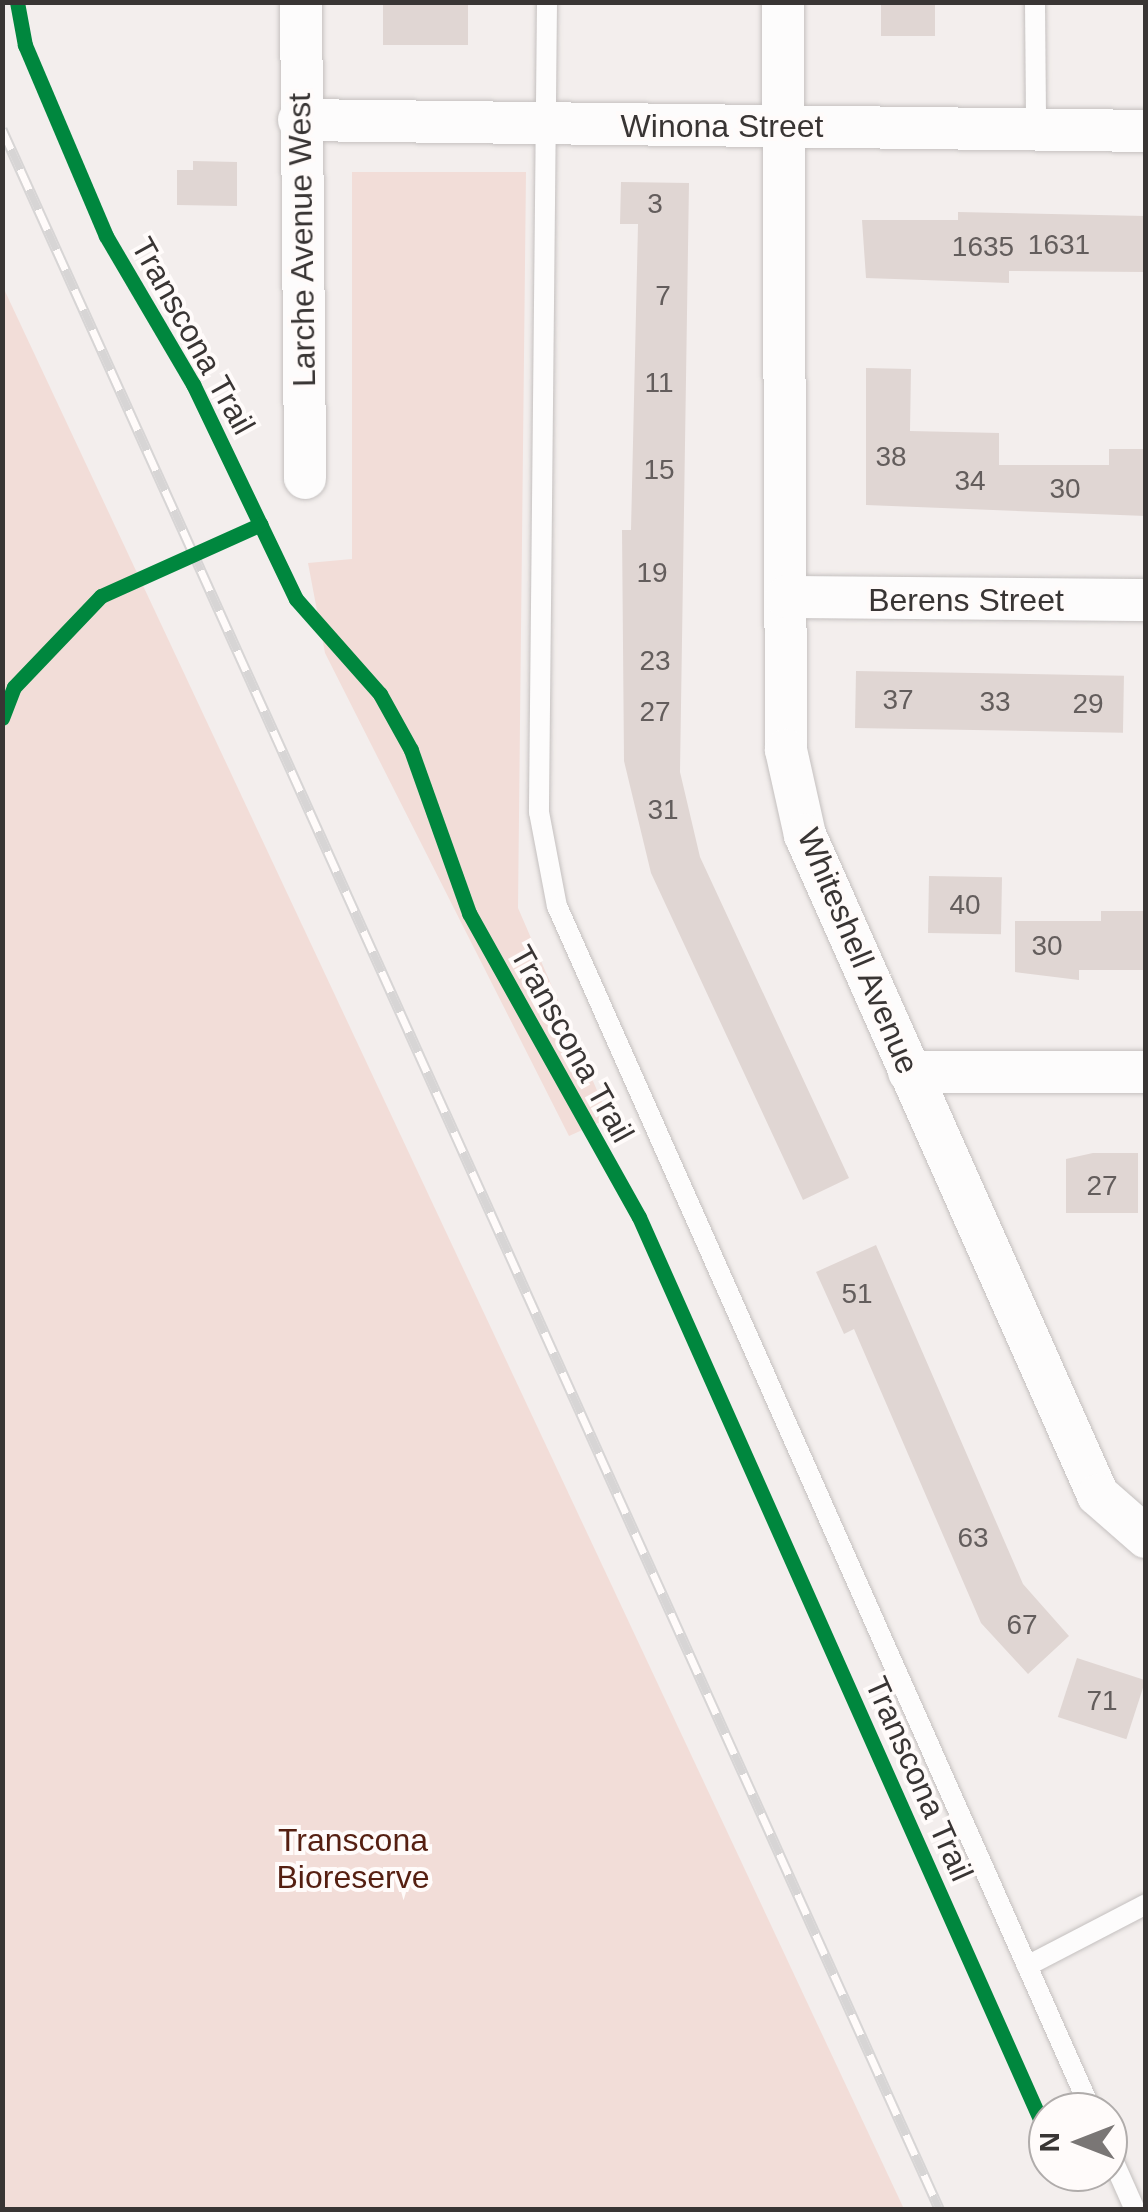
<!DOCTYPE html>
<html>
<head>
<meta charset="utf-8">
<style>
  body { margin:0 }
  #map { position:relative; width:1148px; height:2212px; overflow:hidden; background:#f3eeed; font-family:Arial,sans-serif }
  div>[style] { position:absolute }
  .green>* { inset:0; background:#f2ddd8 }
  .building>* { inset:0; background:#e0d6d3; transform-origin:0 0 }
  .roads { filter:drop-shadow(0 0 2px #c4c0bf) drop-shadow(0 0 2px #c4c0bf) }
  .service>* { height:20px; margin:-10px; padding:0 10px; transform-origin:10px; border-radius:10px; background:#fdfcfc }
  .minor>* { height:42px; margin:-21px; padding:0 21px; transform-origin:21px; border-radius:21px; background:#fdfcfc }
  .rail>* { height:11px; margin-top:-5.5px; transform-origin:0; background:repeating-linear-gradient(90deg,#fffbfa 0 22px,#d7d5d5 0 44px); box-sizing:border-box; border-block:2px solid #d7d5d5 }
  .cycleway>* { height:15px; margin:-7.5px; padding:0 7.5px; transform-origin:7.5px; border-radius:7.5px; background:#00873e }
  span { translate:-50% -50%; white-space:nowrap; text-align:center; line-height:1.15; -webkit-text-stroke:8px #fffbfa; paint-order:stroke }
  .number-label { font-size:28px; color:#635d5c }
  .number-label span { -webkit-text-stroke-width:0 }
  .street-label { font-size:32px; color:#393534 }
  .park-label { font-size:32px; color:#551f11 }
  .frame { position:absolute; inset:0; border:5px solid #393534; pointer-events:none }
  .north { position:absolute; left:1028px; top:2092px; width:100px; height:100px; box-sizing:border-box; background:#fffbfa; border:2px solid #b0acab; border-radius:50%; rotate:270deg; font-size:28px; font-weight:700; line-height:40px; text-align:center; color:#393534 }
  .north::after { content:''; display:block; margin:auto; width:35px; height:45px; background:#7a7675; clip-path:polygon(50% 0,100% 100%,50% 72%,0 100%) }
</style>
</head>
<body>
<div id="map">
  <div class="green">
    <div style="clip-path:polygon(352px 172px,526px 172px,518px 908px,609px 1118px,569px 1136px,325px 653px,308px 563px,352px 559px)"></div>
    <div style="clip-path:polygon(3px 287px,904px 2209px,3px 2209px)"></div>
  </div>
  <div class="building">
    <div style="left:383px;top:2px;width:85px;height:43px"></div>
    <div style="left:881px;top:2px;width:54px;height:34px"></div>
    <div style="clip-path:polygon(193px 161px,237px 162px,237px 206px,177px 205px,177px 170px,193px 170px)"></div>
    <div style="clip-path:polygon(621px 182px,689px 183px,680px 772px,700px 857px,849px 1178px,803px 1200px,651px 873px,624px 761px,622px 530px,631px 530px,638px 224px,620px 224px)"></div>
    <div style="clip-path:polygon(958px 212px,1146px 216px,1146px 272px,1009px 271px,1009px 283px,866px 278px,862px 220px,958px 220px)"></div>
    <div style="clip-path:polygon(866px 368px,911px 369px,910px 431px,999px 433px,999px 465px,1109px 465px,1109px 449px,1146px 449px,1146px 516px,866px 505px)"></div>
    <div style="left:856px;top:671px;width:268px;height:57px;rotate:1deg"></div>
    <div style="left:929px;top:876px;width:73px;height:57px;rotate:1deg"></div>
    <div style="clip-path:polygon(1101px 911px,1146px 911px,1146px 970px,1079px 970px,1079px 980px,1015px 972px,1015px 921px,1101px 921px)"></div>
    <div style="clip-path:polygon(1093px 1153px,1138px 1153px,1138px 1213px,1066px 1213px,1066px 1159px)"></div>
    <div style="clip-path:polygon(876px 1245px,1023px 1584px,1069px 1636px,1028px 1674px,981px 1623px,854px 1329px,844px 1334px,816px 1272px)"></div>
    <div style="left:1077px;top:1658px;width:72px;height:62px;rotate:18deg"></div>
  </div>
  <div class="roads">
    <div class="service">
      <div style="left:547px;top:2px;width:810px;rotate:90.57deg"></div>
      <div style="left:539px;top:812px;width:96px;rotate:79.2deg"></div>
      <div style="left:557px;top:906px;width:1319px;rotate:66.08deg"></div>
      <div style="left:1035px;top:2px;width:127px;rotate:89.5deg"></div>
      <div style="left:1027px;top:1966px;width:134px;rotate:-27.5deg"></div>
      <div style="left:1108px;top:2149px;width:67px;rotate:66.1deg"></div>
    </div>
    <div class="minor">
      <div style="left:301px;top:2px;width:476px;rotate:89.5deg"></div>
      <div style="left:783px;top:2px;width:748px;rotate:89.77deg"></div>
      <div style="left:786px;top:750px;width:87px;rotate:77.4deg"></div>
      <div style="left:805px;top:835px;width:722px;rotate:66.06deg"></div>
      <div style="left:1098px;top:1495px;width:64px;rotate:41.2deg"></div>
      <div style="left:299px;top:120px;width:847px;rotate:0.74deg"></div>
      <div style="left:786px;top:597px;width:360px;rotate:0.5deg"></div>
      <div style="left:909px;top:1072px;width:237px"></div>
    </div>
  </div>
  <div class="rail">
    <div style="left:2px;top:129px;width:2283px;rotate:65.74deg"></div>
  </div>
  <div class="cycleway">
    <div style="left:17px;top:2px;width:44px;rotate:79.5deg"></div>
    <div style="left:25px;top:45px;width:207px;rotate:67deg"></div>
    <div style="left:106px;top:236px;width:172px;rotate:59.6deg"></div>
    <div style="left:193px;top:384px;width:238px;rotate:64.4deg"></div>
    <div style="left:296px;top:599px;width:127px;rotate:48.5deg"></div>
    <div style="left:380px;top:694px;width:64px;rotate:61deg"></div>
    <div style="left:411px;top:750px;width:173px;rotate:70.4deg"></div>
    <div style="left:469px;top:913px;width:348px;rotate:60.8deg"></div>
    <div style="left:639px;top:1217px;width:1007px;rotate:66.03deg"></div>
    <div style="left:2px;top:718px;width:33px;rotate:-69deg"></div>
    <div style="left:14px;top:687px;width:126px;rotate:-46.3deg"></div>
    <div style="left:101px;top:596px;width:175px;rotate:-24.2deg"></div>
  </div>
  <div class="number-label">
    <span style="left:655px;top:204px">3</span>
    <span style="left:1059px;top:245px">1631</span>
    <span style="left:983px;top:247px">1635</span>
    <span style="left:663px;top:296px">7</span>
    <span style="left:659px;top:383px">11</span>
    <span style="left:891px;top:457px">38</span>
    <span style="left:659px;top:470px">15</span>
    <span style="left:970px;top:481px">34</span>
    <span style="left:1065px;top:489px">30</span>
    <span style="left:652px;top:573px">19</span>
    <span style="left:655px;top:661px">23</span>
    <span style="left:898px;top:700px">37</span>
    <span style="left:995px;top:702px">33</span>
    <span style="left:1088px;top:704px">29</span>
    <span style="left:655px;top:712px">27</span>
    <span style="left:663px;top:810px">31</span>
    <span style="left:965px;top:905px">40</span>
    <span style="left:1047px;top:946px">30</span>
    <span style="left:1102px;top:1186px">27</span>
    <span style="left:857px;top:1294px">51</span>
    <span style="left:973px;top:1538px">63</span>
    <span style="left:1022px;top:1625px">67</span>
    <span style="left:1102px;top:1701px">71</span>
  </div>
  <div class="street-label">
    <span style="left:722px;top:126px">Winona Street</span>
    <span style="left:302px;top:240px;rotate:-91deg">Larche Avenue West</span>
    <span style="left:193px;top:336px;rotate:61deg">Transcona Trail</span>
    <span style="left:966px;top:600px">Berens Street</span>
    <span style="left:858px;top:951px;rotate:67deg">Whiteshell Avenue</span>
    <span style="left:572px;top:1044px;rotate:61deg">Transcona Trail</span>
    <span style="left:919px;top:1779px;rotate:66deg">Transcona Trail</span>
  </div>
  <div class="park-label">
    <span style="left:353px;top:1859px">Transcona<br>Bioreserve</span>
  </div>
  <div class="frame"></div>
  <div class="north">N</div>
</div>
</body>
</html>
